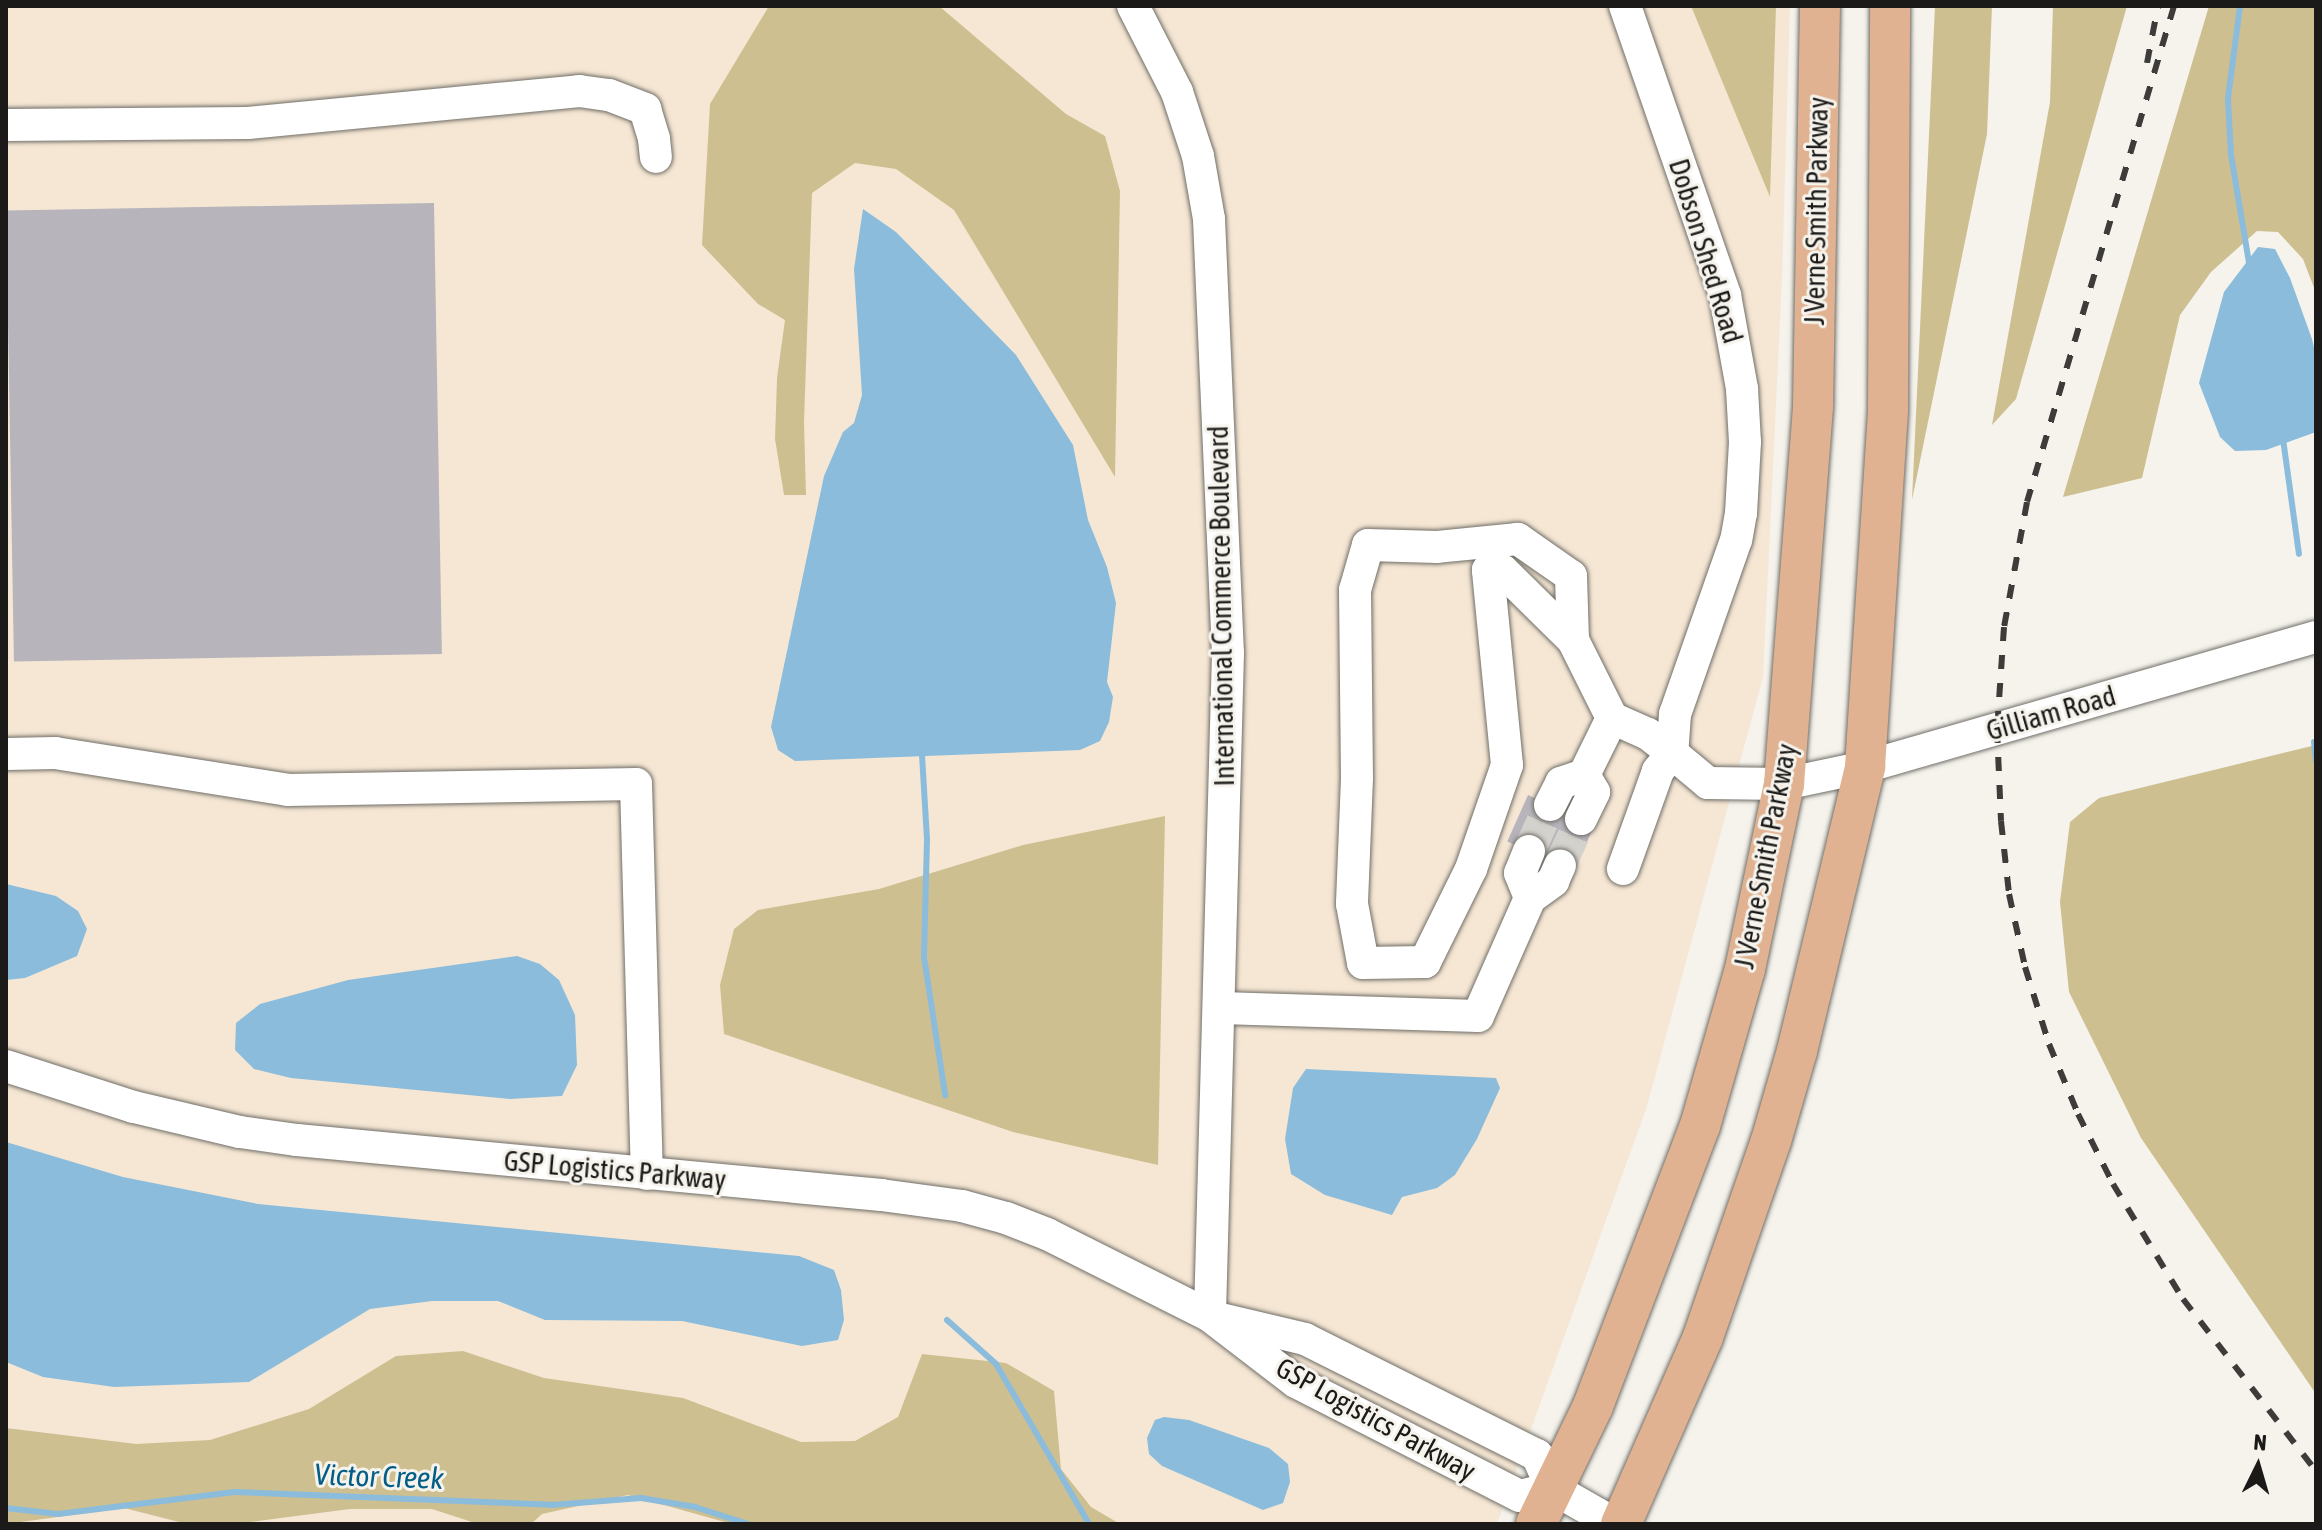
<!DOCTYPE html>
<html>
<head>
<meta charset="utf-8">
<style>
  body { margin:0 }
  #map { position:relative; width:2322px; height:1530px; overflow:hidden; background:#f5f3ec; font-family:"Asap Condensed",sans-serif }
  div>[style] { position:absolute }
  .industrial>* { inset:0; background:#f6e7d4 }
  .green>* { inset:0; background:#cebf90 }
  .water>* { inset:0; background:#8bbcdc }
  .stream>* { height:6px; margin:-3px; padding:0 3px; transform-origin:3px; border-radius:3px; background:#8bbcdc }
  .building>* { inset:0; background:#b7b5bb; transform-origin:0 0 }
  .minor-tunnel>* { height:32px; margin-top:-16px; transform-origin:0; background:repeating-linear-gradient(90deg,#d4d2cc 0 32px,transparent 0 48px) }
  .roads { filter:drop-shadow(0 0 2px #706e68) drop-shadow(0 0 2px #706e68) }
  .minor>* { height:32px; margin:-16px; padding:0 16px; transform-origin:16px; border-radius:16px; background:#fff }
  .major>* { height:40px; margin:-20px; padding:0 20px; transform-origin:20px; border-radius:20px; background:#e0b291 }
  .rail>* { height:6px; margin-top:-3px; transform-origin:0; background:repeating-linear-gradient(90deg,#3e3c3a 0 14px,transparent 0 28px) }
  span { translate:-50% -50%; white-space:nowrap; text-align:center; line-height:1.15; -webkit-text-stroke:6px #f5f3ec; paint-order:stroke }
  .street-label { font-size:28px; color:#1b1a18 }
  .water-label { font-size:30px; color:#035e87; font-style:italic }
  .frame { position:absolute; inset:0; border:8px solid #1b1a18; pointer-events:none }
  .north { position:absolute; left:2218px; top:1426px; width:80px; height:80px; -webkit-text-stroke:6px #f5f3ec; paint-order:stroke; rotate:5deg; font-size:22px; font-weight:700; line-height:32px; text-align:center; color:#1b1a18 }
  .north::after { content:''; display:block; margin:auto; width:28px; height:36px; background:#1b1a18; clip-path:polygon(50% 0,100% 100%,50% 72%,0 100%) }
</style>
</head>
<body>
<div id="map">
  <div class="industrial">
    <div style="clip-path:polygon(6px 6px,1790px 6px,1782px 278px,1763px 677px,1647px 1106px,1497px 1524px,6px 1524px)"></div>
  </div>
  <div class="green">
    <div style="clip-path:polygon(769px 6px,939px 6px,1066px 114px,1105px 136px,1120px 191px,1115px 477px,954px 210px,896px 169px,855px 163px,812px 193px,804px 422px,806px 495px,784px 495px,775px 439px,777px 378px,785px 320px,758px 304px,702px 245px,710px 104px)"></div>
    <div style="clip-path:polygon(1691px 6px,1776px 6px,1770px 197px)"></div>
    <div style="clip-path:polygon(1935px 6px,1992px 6px,1987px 134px,1912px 500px)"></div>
    <div style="clip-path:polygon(2053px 6px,2127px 6px,2016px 399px,1992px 425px,2050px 102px)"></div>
    <div style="clip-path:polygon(2209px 6px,2316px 6px,2316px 293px,2303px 259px,2278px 232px,2257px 231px,2211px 272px,2180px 315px,2142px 478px,2063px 497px)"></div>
    <div style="clip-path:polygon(2316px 745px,2316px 1394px,2141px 1138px,2069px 992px,2060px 902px,2070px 822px,2099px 798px)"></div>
    <div style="clip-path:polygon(1165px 816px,1158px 1165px,1013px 1132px,724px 1034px,720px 985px,734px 929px,758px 910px,879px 889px,1023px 845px)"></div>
    <div style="clip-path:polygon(463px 1351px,544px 1378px,683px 1398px,801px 1442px,855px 1441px,898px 1417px,922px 1354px,1006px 1363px,1054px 1391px,1061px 1469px,1091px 1507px,1120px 1524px,732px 1524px,628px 1495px,542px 1514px,531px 1524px,478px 1524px,432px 1509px,350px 1509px,234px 1524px,187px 1524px,124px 1508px,6px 1524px,6px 1428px,136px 1444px,210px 1440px,309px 1409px,396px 1356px)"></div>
  </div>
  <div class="water">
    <div style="clip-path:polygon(863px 209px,896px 232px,1016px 355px,1073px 445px,1088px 520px,1107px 567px,1116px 603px,1107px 682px,1113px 697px,1109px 722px,1100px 741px,1080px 750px,795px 761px,778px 750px,771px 727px,824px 476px,843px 432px,854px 423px,862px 395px,854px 269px)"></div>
    <div style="clip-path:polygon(2258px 247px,2275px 249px,2290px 278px,2312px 339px,2316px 356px,2316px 432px,2266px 450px,2235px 451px,2220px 437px,2199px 383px,2224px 292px)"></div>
    <div style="clip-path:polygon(6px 884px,56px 896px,78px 911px,87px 929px,77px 956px,25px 978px,6px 980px)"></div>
    <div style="clip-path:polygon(517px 956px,540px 964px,559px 980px,575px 1015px,577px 1065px,562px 1096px,510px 1099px,291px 1078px,254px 1069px,235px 1050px,236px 1023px,260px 1004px,348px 980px)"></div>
    <div style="clip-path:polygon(1306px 1069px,1496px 1078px,1500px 1088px,1477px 1139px,1455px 1175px,1437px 1188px,1402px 1197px,1392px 1215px,1325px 1195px,1291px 1174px,1285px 1139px,1293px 1088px)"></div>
    <div style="clip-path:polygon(6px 1142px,123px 1177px,258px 1204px,799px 1256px,834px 1270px,841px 1290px,844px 1320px,838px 1340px,802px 1346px,682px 1321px,545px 1320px,498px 1301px,432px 1301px,370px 1309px,249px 1382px,114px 1387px,43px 1377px,6px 1362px)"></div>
    <div style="clip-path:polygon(1164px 1417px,1189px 1420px,1269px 1448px,1288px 1464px,1290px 1482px,1283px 1503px,1263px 1510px,1162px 1466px,1149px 1454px,1147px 1438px,1155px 1420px)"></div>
  </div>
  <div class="stream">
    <div style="left:2240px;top:6px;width:94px;rotate:97.4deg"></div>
    <div style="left:2228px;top:99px;width:56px;rotate:86.9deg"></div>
    <div style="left:2231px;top:155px;width:115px;rotate:80.5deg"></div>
    <div style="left:2283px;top:439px;width:116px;rotate:82.1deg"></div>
    <div style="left:2314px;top:742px;width:19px;rotate:84deg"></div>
    <div style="left:922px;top:755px;width:85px;rotate:86.6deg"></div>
    <div style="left:927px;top:840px;width:117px;rotate:91.5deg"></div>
    <div style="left:924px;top:957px;width:140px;rotate:81.3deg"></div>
    <div style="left:947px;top:1320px;width:66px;rotate:41.9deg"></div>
    <div style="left:996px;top:1364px;width:185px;rotate:59.8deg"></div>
    <div style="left:6px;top:1508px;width:52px;rotate:6.6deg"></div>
    <div style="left:58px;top:1514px;width:178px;rotate:-7.1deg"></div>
    <div style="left:235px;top:1492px;width:317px;rotate:2.3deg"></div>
    <div style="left:552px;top:1505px;width:89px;rotate:-4.5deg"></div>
    <div style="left:641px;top:1498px;width:55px;rotate:9.5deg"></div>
    <div style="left:695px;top:1507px;width:56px;rotate:17.8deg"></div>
  </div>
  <div class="building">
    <div style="left:434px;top:203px;width:451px;height:428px;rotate:89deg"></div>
    <div style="left:1528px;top:795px;width:73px;height:51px;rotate:24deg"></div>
  </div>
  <div class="minor-tunnel">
    <div style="left:1529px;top:851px;width:51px;rotate:-65.5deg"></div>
    <div style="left:1560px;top:865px;width:51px;rotate:-65.5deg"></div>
  </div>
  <div class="roads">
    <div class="minor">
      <div style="left:1133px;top:6px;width:97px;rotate:62.9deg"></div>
      <div style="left:1177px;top:92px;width:67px;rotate:71.8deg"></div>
      <div style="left:1198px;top:156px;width:64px;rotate:80.1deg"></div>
      <div style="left:1209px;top:219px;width:434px;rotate:87.5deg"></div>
      <div style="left:1228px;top:653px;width:663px;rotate:91.56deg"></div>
      <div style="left:1625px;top:6px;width:306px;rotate:70.9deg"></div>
      <div style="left:1725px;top:295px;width:96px;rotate:79.7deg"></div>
      <div style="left:1742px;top:389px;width:53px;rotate:86.8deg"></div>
      <div style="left:1745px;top:442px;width:71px;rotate:93.2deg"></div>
      <div style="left:1741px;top:513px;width:27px;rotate:100deg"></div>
      <div style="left:1736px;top:540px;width:184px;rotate:109.3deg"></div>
      <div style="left:1675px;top:714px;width:39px;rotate:94deg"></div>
      <div style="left:1672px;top:753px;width:47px;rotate:39.8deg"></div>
      <div style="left:1708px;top:783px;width:76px;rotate:0.8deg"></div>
      <div style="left:1784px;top:784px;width:83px;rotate:-11.9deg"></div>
      <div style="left:1865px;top:767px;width:469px;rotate:-16.1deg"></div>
      <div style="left:6px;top:125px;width:242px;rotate:-0.5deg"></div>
      <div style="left:248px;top:123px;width:333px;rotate:-5.5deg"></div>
      <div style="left:579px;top:91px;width:30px;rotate:8deg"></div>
      <div style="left:609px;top:95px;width:39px;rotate:21deg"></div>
      <div style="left:645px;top:109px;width:31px;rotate:73deg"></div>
      <div style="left:654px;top:139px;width:18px;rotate:84deg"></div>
      <div style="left:1612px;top:718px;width:39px;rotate:24deg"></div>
      <div style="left:1648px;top:734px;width:31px;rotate:38deg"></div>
      <div style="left:1672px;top:753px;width:23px;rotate:128deg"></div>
      <div style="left:1658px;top:771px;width:104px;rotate:109.7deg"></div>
      <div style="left:6px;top:754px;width:49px;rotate:-1.2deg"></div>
      <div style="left:55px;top:753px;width:236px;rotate:9deg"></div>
      <div style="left:288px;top:790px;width:348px;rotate:-1deg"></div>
      <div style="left:636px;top:784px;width:390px;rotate:88.4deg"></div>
      <div style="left:1550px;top:805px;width:25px;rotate:-63deg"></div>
      <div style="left:1561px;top:783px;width:24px;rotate:-19deg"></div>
      <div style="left:1584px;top:775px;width:64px;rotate:-63.8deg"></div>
      <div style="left:1612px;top:718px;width:87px;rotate:-116.6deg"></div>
      <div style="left:1573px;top:640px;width:64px;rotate:-91.8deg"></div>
      <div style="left:1571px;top:576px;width:65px;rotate:-145.1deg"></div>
      <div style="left:1518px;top:539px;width:81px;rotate:174.4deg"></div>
      <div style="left:1437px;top:547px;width:69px;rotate:-178.3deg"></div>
      <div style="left:1368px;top:545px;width:47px;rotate:106.1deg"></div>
      <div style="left:1355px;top:590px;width:188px;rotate:89.4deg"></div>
      <div style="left:1357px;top:778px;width:126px;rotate:92.3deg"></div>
      <div style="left:1352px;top:904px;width:60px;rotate:79.4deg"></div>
      <div style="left:1363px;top:963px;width:62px;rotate:-0.9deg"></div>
      <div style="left:1425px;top:962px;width:104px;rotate:-63.7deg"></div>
      <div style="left:1471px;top:869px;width:110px;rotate:-70.9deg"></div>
      <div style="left:1507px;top:765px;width:196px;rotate:-95.6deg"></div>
      <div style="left:1488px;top:570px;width:15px;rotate:4deg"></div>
      <div style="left:1503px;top:571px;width:98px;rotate:44.6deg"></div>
      <div style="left:1581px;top:819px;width:30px;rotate:-64deg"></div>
      <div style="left:1594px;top:792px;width:20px;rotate:-120deg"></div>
      <div style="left:1529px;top:851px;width:24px;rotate:112deg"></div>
      <div style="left:1520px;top:873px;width:27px;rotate:68deg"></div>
      <div style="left:1221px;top:1008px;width:257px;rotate:1.8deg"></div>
      <div style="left:1478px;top:1016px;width:129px;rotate:-66.2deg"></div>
      <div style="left:1530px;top:898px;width:29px;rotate:-36deg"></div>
      <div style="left:1553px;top:881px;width:17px;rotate:-66deg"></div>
      <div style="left:6px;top:1066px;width:134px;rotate:17.8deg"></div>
      <div style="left:134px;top:1107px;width:109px;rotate:13.3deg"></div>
      <div style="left:240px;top:1132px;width:58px;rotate:8deg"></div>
      <div style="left:297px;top:1140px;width:587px;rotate:5.38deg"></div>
      <div style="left:881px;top:1195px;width:82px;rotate:7.7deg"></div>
      <div style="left:962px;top:1206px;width:46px;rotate:15.3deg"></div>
      <div style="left:1006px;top:1218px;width:44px;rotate:21.3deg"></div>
      <div style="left:1047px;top:1234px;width:182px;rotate:26.7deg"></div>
      <div style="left:1210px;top:1316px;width:108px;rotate:37.5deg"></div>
      <div style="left:1296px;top:1382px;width:251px;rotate:27deg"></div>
      <div style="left:1520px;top:1496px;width:33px;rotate:-14deg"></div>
      <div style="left:1221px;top:1319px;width:86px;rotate:13.4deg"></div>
      <div style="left:1305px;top:1339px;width:259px;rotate:26.6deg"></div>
      <div style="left:1537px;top:1455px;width:36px;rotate:66deg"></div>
      <div style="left:1552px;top:1488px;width:73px;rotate:29.7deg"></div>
    </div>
    <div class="major">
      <div style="left:1536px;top:1524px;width:131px;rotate:-64.2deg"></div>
      <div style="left:1593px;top:1406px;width:300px;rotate:-69.1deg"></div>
      <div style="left:1700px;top:1126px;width:163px;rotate:-74deg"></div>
      <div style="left:1745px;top:969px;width:189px;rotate:-78.1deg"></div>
      <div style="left:1784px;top:784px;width:379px;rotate:-85.6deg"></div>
      <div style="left:1813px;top:406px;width:400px;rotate:-89deg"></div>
      <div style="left:1621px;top:1524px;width:204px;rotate:-66.3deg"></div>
      <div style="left:1703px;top:1337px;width:207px;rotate:-70.9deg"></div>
      <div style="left:1771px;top:1141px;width:94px;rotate:-73.9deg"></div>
      <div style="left:1797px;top:1051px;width:292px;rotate:-76.5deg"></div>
      <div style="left:1865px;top:767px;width:358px;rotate:-86.3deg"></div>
      <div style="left:1888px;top:410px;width:404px;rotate:-89.7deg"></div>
    </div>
  </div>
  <div class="rail">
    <div style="left:2174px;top:6px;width:517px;rotate:106.51deg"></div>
    <div style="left:2027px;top:502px;width:127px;rotate:100.4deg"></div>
    <div style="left:2004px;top:627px;width:102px;rotate:93.9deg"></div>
    <div style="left:1997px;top:729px;width:92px;rotate:87.5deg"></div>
    <div style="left:2001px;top:821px;width:73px;rotate:83.7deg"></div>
    <div style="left:2009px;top:894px;width:75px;rotate:77.6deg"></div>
    <div style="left:2025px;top:967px;width:81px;rotate:72.7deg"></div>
    <div style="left:2049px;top:1044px;width:76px;rotate:67.5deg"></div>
    <div style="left:2078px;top:1114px;width:78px;rotate:63.4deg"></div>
    <div style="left:2113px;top:1184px;width:135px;rotate:58.7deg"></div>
    <div style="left:2183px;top:1299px;width:217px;rotate:52.3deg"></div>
    <div style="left:2147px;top:63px;width:58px;rotate:-79.1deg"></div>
  </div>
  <div class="street-label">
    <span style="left:1816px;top:211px;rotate:-89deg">J Verne Smith Parkway</span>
    <span style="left:1706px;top:251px;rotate:73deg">Dobson Shed Road</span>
    <span style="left:1221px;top:606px;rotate:-91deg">International Commerce Boulevard</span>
    <span style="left:2051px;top:713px;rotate:-16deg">Gilliam Road</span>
    <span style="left:1765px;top:856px;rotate:-79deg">J Verne Smith Parkway</span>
    <span style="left:615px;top:1170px;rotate:5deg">GSP Logistics Parkway</span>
    <span style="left:1376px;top:1419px;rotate:29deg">GSP Logistics Parkway</span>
  </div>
  <div class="water-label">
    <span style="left:379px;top:1476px;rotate:2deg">Victor Creek</span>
  </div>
  <div class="frame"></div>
  <div class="north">N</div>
</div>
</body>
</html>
